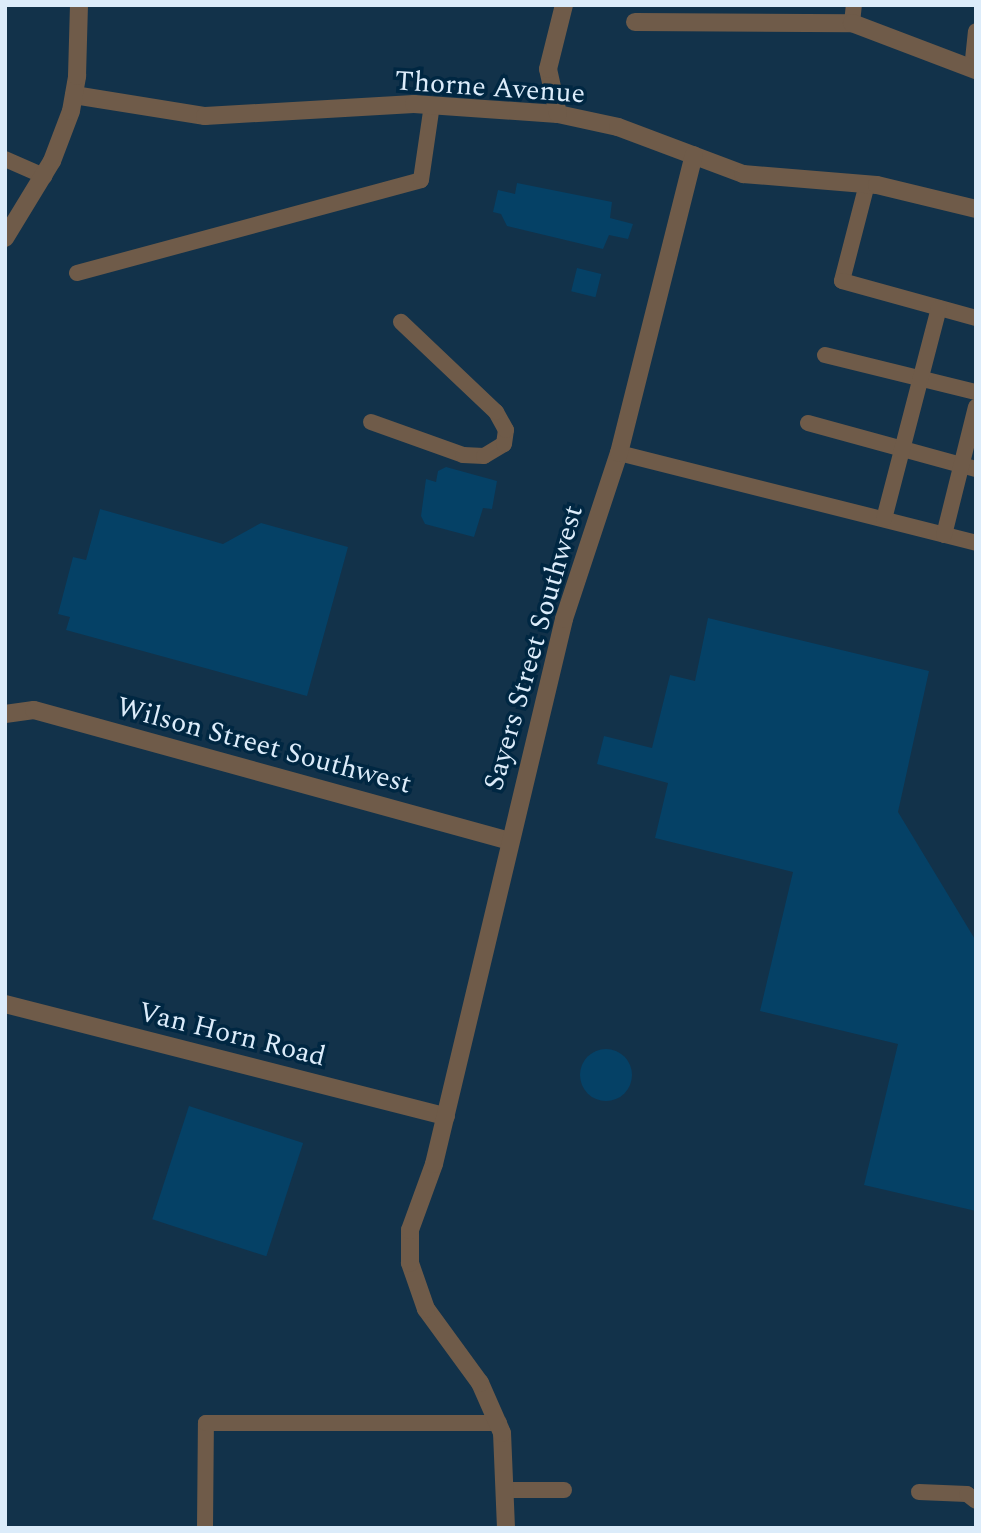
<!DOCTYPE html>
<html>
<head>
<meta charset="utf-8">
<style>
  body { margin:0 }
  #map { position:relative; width:981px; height:1533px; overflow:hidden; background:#002742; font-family:Spectral,serif }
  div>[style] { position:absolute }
  .built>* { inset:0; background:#12324a; transform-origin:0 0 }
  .building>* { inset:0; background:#054166; transform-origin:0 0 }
  .round { border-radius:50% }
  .service>* { height:16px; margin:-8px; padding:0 8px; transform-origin:8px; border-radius:8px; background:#6f5b49 }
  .minor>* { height:18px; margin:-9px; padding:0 9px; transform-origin:9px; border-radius:9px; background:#6f5b49 }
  span { translate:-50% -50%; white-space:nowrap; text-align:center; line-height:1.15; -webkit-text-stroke:7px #002742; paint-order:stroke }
  .street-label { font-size:28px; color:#dcecfa }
  .frame { position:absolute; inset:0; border:7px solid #dcecfa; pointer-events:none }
</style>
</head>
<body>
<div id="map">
  <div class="built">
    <div style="left:5px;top:5px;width:971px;height:1523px"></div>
  </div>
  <div class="building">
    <div style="clip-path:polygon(517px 183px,612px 202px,610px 218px,633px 224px,628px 239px,609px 235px,603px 249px,507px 226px,501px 214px,493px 212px,498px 190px,515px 194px)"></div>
    <div style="left:577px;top:268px;width:25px;height:24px;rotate:14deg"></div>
    <div style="clip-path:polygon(446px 467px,497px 481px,492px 509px,483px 508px,474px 537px,425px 524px,421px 516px,426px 479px,436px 482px,438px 471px)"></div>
    <div style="clip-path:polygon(100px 509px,223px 544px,261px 523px,348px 547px,307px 696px,66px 630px,70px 617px,58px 614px,73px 557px,86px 560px)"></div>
    <div style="clip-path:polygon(708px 618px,929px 671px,898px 812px,976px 941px,976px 1211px,864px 1185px,898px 1044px,760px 1011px,793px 872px,655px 838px,668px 783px,597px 764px,604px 736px,652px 748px,670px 675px,695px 681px)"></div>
    <div class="round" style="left:580px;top:1049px;width:52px;height:52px"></div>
    <div style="left:189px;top:1106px;width:120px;height:119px;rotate:18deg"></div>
  </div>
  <div class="service">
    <div style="left:852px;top:23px;width:18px;rotate:-84deg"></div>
    <div style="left:972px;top:69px;width:38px;rotate:-84deg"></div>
    <div style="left:5px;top:159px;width:43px;rotate:23.6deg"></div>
    <div style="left:867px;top:184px;width:100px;rotate:104.5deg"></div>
    <div style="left:842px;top:281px;width:139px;rotate:15.4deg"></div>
    <div style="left:77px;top:273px;width:356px;rotate:-15.1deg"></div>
    <div style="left:421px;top:180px;width:76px;rotate:-81.7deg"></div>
    <div style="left:825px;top:355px;width:155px;rotate:13.8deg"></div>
    <div style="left:371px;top:422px;width:98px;rotate:19.7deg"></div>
    <div style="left:463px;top:455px;width:21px;rotate:3deg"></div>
    <div style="left:484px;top:456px;width:23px;rotate:-31deg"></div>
    <div style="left:504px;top:444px;width:14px;rotate:-82deg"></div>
    <div style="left:506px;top:430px;width:21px;rotate:-119deg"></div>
    <div style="left:496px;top:412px;width:131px;rotate:-136.5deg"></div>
    <div style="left:808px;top:423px;width:174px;rotate:15.3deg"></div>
    <div style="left:619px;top:453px;width:368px;rotate:14.1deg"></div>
    <div style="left:884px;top:519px;width:218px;rotate:-75.4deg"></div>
    <div style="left:944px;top:535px;width:132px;rotate:-76deg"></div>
    <div style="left:505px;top:1490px;width:59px"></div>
    <div style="left:919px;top:1492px;width:48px;rotate:2.4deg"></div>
    <div style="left:967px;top:1494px;width:11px;rotate:38deg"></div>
    <div style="left:205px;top:1528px;width:105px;rotate:-89.5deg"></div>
    <div style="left:206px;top:1423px;width:293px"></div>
  </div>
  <div class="minor">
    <div style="left:635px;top:22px;width:217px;rotate:0.3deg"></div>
    <div style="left:852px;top:23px;width:133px;rotate:20.8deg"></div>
    <div style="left:74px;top:95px;width:133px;rotate:9.1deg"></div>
    <div style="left:205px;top:116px;width:209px;rotate:-3.3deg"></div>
    <div style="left:414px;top:104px;width:144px;rotate:4deg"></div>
    <div style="left:558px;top:114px;width:61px;rotate:12.2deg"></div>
    <div style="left:618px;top:127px;width:134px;rotate:20.6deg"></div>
    <div style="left:743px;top:174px;width:134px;rotate:4.7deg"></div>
    <div style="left:877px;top:185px;width:102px;rotate:13.6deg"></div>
    <div style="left:558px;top:114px;width:46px;rotate:-102.5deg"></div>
    <div style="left:548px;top:69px;width:66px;rotate:-76deg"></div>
    <div style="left:5px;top:238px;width:90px;rotate:-58.6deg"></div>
    <div style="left:52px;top:161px;width:53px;rotate:-69.2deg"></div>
    <div style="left:71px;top:111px;width:36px;rotate:-80deg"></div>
    <div style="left:77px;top:76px;width:71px;rotate:-88.4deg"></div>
    <div style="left:5px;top:714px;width:29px;rotate:-8deg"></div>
    <div style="left:34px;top:710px;width:492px;rotate:15.4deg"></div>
    <div style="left:5px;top:1004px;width:455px;rotate:14.3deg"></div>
    <div style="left:506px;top:1528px;width:95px;rotate:-92.4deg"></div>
    <div style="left:502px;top:1433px;width:55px;rotate:-113.7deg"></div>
    <div style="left:480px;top:1383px;width:92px;rotate:-126.1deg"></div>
    <div style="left:426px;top:1309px;width:49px;rotate:-109.2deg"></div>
    <div style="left:410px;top:1263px;width:33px;rotate:-90deg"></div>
    <div style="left:410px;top:1230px;width:70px;rotate:-70deg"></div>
    <div style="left:434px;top:1164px;width:560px;rotate:-76.58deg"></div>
    <div style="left:564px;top:619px;width:175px;rotate:-71.7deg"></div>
    <div style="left:619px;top:453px;width:307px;rotate:-75.9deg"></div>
  </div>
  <div class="street-label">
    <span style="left:490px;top:88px;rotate:4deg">Thorne Avenue</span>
    <span style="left:534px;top:648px;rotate:-74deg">Sayers Street Southwest</span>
    <span style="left:264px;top:746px;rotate:15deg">Wilson Street Southwest</span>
    <span style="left:232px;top:1035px;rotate:14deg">Van Horn Road</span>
  </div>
  <div class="frame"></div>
</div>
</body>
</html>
